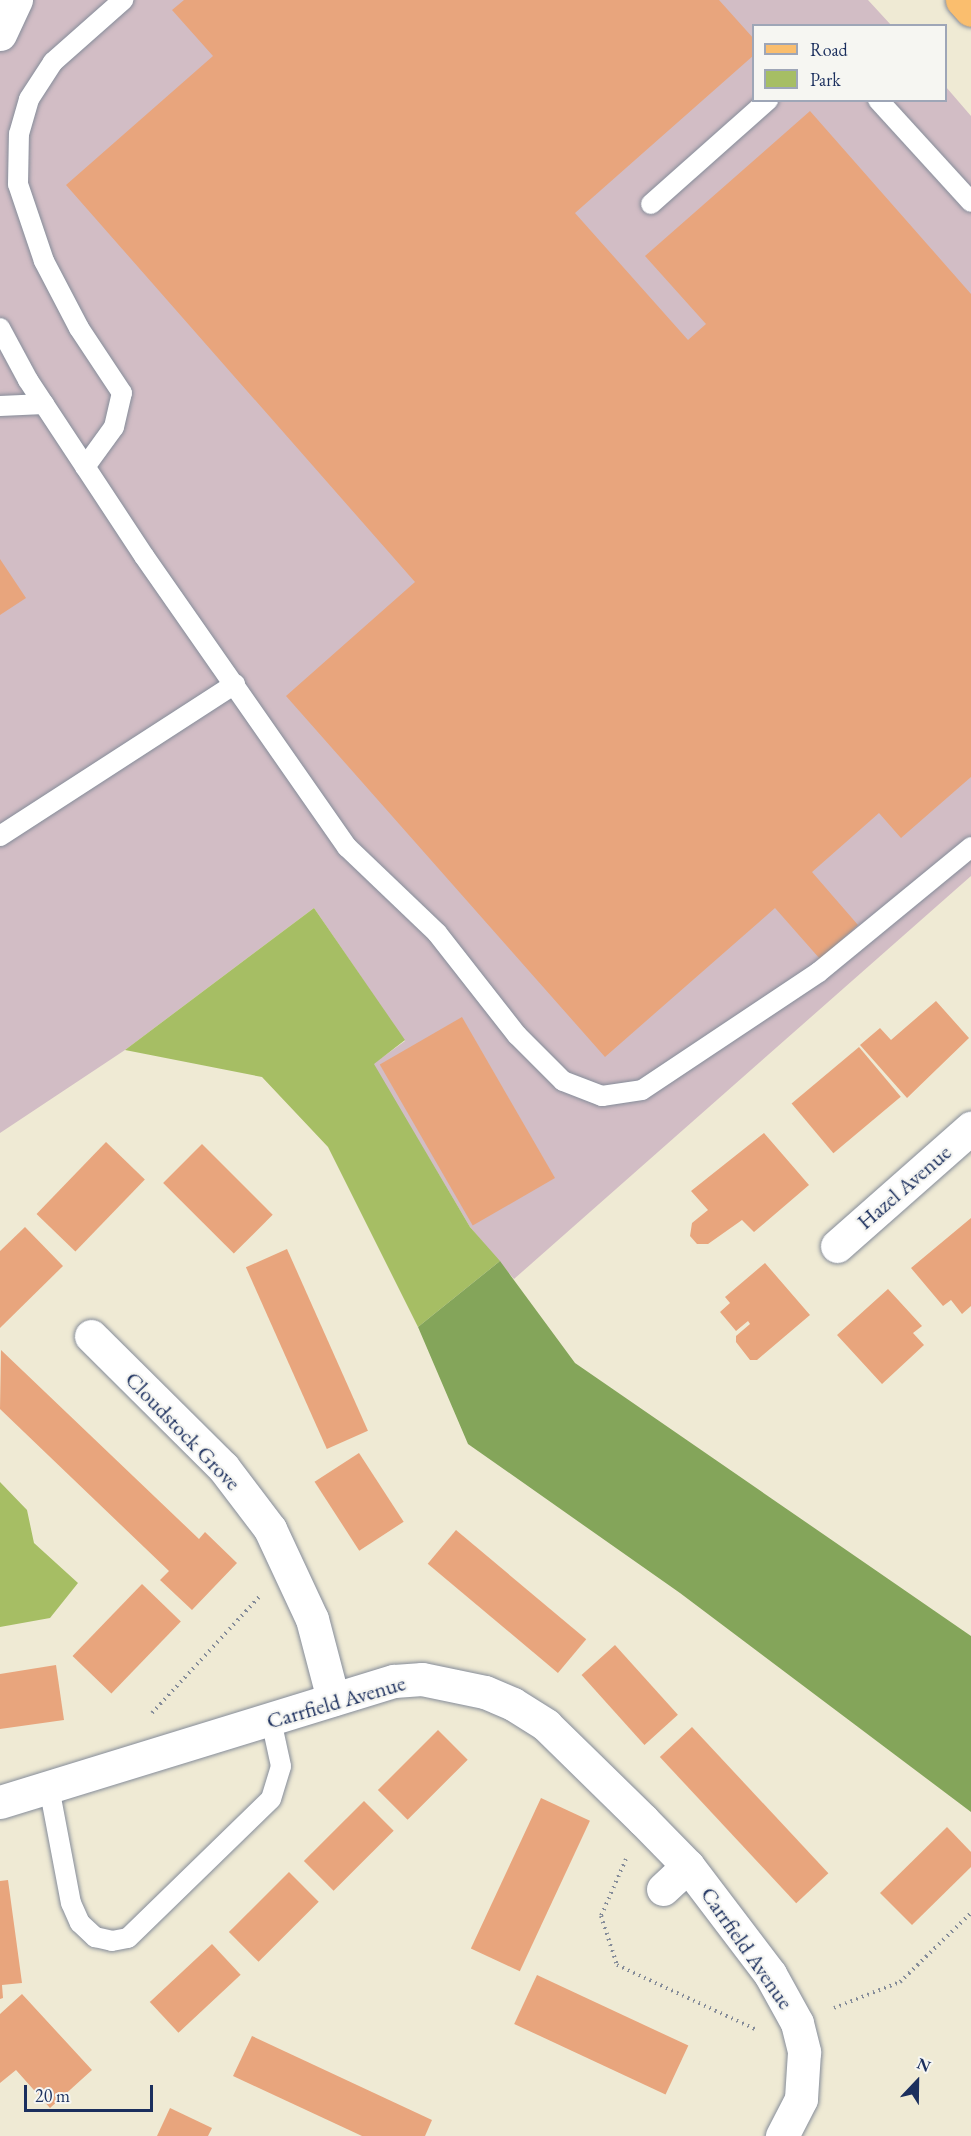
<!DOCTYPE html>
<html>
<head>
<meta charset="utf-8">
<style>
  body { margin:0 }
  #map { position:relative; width:971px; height:2136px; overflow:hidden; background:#efead4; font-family:"EB Garamond",serif }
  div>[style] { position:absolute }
  .industrial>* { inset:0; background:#d2bdc5 }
  .green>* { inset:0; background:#a6be64 }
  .forest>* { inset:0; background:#84a55a }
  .building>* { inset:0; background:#e8a57d; transform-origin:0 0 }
  .path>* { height:4px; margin-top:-2px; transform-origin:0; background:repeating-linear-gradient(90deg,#858c99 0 1.5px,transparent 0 6px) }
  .roads { filter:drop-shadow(0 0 2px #858c99) drop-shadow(0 0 2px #858c99) }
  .service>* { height:20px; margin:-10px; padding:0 10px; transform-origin:10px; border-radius:10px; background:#fff }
  .minor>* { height:33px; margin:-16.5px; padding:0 16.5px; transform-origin:16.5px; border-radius:16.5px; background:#fff }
  .primary>* { height:33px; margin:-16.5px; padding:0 16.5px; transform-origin:16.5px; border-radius:16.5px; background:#fabe6e }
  span { translate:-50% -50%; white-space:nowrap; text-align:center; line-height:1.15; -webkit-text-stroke:4.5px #f6f6f2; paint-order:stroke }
  .street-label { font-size:22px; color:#1b2f5e }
  .legend { position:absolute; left:752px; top:24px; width:195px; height:78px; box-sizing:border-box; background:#f6f6f2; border:2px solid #9ea6b7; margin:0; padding:8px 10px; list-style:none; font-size:18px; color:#1b2f5e }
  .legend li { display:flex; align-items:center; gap:12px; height:30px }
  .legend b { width:30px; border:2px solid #9ea6b7 }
  .north { position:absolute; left:887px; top:2052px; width:60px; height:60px; -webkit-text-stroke:4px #f6f6f2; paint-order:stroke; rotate:22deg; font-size:16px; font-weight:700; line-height:24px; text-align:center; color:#1b2f5e }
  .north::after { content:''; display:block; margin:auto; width:21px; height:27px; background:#1b2f5e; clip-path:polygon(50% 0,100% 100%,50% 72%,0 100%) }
  .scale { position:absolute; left:24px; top:2085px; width:129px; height:27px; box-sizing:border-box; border:3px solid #1b2f5e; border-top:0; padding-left:8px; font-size:18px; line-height:21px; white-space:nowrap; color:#1b2f5e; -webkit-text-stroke:4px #f6f6f2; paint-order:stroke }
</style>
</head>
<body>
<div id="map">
  <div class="industrial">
    <div style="clip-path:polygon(0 0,868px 0,891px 25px,754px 26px,754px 100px,946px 100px,946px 87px,971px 116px,971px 876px,514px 1279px,470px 1227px,373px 1064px,405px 1041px,314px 908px,125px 1050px,0 1133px)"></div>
  </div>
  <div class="green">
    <div style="clip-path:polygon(314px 908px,405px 1040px,374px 1064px,470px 1227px,500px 1261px,418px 1327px,328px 1147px,262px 1077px,125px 1050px)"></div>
    <div style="clip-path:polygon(0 1482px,27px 1510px,34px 1543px,78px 1583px,50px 1618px,0 1627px)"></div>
  </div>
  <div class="forest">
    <div style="clip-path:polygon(500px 1261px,575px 1363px,971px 1636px,971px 1812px,680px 1593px,468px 1444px,418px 1327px)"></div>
  </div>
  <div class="building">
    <div style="clip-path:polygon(184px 0,719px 0,754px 39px,754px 55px,575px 213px,688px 340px,706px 324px,645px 256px,810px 111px,971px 294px,971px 777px,901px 838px,879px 813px,812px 872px,858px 925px,820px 959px,775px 908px,605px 1057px,286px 696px,415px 582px,66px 185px,213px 56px,172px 10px)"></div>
    <div style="clip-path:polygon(0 559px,26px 598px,0 615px)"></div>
    <div style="clip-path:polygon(936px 1001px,969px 1038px,907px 1098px,860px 1045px,880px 1028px,891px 1040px)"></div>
    <div style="left:462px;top:1017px;width:186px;height:95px;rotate:60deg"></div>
    <div style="left:859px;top:1047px;width:65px;height:88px;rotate:50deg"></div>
    <div style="clip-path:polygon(764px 1133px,809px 1185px,754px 1232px,742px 1220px,708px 1244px,697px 1244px,690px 1236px,692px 1223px,708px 1210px,691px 1191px)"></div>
    <div style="left:106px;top:1142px;width:54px;height:100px;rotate:44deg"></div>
    <div style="left:202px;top:1144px;width:100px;height:55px;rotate:45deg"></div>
    <div style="clip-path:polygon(971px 1218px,971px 1306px,962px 1314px,951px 1300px,943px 1306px,911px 1268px)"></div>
    <div style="clip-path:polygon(25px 1227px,63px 1266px,0 1328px,0 1251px)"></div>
    <div style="left:287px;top:1249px;width:199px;height:45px;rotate:66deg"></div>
    <div style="clip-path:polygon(765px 1263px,810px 1315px,757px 1360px,750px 1360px,736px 1342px,736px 1336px,750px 1324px,748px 1321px,736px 1331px,720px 1312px,730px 1303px,725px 1297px)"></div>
    <div style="clip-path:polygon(888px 1289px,922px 1326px,913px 1333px,924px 1345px,882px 1384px,837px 1335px)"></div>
    <div style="clip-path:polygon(1px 1350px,199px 1539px,205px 1532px,237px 1563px,192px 1610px,160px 1580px,169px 1571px,0 1409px)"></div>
    <div style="left:359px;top:1453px;width:82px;height:53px;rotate:57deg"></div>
    <div style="left:456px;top:1530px;width:170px;height:44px;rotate:40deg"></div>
    <div style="left:142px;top:1584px;width:54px;height:100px;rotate:44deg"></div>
    <div style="left:615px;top:1645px;width:94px;height:45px;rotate:48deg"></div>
    <div style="clip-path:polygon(56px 1665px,64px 1720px,0 1729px,0 1674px)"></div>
    <div style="left:692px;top:1727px;width:200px;height:44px;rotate:47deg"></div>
    <div style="left:438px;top:1730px;width:42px;height:85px;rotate:45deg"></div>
    <div style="left:541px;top:1798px;width:54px;height:166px;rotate:25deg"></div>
    <div style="left:364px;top:1801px;width:42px;height:85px;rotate:45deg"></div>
    <div style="clip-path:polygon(947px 1827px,971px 1852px,971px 1867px,912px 1925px,880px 1893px)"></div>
    <div style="left:289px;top:1872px;width:42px;height:85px;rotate:45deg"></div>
    <div style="clip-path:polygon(8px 1880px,22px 1983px,2px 1985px,3px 1998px,0 1999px,0 1881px)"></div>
    <div style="left:212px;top:1944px;width:42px;height:85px;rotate:47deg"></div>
    <div style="left:537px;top:1975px;width:167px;height:54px;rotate:25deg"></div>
    <div style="clip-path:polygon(22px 1994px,92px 2070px,50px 2108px,16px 2070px,0 2083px,0 2014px)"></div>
    <div style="clip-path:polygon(252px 2036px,432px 2120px,425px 2136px,362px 2136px,233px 2076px)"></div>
    <div style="clip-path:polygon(170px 2108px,212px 2128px,208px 2136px,157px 2136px)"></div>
  </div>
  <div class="path">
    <div style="left:152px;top:1713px;width:158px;rotate:-47.3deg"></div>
    <div style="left:626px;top:1859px;width:62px;rotate:113.7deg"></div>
    <div style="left:601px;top:1916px;width:52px;rotate:71.9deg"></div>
    <div style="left:617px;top:1965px;width:152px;rotate:24.9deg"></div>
    <div style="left:834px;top:2008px;width:71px;rotate:-21.5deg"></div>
    <div style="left:900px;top:1982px;width:99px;rotate:-44.2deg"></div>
  </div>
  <div class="roads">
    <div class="service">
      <div style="left:878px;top:100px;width:138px;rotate:47.6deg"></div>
      <div style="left:651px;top:204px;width:157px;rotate:-41.6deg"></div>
      <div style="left:0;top:328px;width:59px;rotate:61.7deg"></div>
      <div style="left:28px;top:380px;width:211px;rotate:56.6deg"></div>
      <div style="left:144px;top:556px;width:355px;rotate:55.1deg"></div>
      <div style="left:347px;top:847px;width:124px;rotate:43.7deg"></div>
      <div style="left:437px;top:933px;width:130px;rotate:51.9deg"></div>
      <div style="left:517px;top:1035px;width:65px;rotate:45deg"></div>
      <div style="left:563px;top:1081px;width:42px;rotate:21deg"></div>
      <div style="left:602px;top:1096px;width:40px;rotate:-8.5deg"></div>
      <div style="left:642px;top:1090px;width:213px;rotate:-33.7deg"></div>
      <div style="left:819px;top:972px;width:197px;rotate:-39.4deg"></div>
      <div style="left:0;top:406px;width:44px;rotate:-2.6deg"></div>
      <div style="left:85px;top:467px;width:49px;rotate:-54.1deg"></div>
      <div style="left:114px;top:427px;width:35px;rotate:-77deg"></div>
      <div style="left:122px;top:393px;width:78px;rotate:-123.5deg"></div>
      <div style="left:79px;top:328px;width:76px;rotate:-117.6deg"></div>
      <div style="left:44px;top:261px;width:81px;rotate:-108.7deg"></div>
      <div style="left:18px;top:184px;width:50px;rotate:-88.9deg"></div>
      <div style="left:19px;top:134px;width:36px;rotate:-74deg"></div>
      <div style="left:29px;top:99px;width:44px;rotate:-57deg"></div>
      <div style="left:53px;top:62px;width:94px;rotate:-41.5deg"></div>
      <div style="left:0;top:836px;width:280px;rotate:-32.9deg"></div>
      <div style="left:49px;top:1787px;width:118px;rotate:79.3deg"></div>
      <div style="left:71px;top:1903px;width:22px;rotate:66deg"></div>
      <div style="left:80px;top:1923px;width:21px;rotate:43deg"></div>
      <div style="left:95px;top:1937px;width:17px;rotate:13deg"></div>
      <div style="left:112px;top:1941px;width:16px;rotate:-11deg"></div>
      <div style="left:128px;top:1938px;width:199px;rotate:-44.2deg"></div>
      <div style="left:271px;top:1799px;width:34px;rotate:-73deg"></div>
      <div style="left:281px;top:1766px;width:47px;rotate:-102.3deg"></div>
    </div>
    <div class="minor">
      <div style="left:0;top:34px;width:38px;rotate:-65deg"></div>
      <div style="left:837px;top:1246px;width:179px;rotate:-41.4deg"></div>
      <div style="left:91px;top:1336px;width:186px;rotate:44.8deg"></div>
      <div style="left:223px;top:1467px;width:78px;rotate:52.8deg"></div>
      <div style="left:270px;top:1529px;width:99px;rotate:65deg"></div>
      <div style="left:312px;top:1619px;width:83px;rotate:75.3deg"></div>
      <div style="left:0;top:1802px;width:412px;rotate:-17.1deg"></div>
      <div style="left:394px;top:1681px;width:28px;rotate:-4deg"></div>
      <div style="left:422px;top:1679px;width:64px;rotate:11.7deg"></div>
      <div style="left:485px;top:1692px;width:30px;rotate:23deg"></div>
      <div style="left:513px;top:1704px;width:39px;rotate:32deg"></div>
      <div style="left:546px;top:1725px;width:136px;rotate:44.4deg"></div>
      <div style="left:643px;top:1820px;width:64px;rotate:45.6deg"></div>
      <div style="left:688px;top:1866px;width:136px;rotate:52.8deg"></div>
      <div style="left:770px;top:1974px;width:56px;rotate:61.1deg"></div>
      <div style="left:797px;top:2023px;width:30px;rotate:76deg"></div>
      <div style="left:804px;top:2052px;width:47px;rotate:93.7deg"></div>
      <div style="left:801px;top:2099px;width:42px;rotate:117.2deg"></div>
      <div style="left:663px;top:1889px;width:34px;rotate:-43deg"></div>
    </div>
    <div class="primary">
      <div style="left:962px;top:0;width:13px;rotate:48deg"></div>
    </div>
  </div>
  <div class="street-label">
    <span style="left:904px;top:1187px;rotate:-41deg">Hazel Avenue</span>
    <span style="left:183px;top:1431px;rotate:46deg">Cloudstock Grove</span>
    <span style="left:336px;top:1702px;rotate:-16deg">Carrfield Avenue</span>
    <span style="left:747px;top:1948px;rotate:55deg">Carrfield Avenue</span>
  </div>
  <ul class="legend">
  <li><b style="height:8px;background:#fabe6e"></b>Road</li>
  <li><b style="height:16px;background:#a6be64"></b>Park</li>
  </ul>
  <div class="north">N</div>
  <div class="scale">20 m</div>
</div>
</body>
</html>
